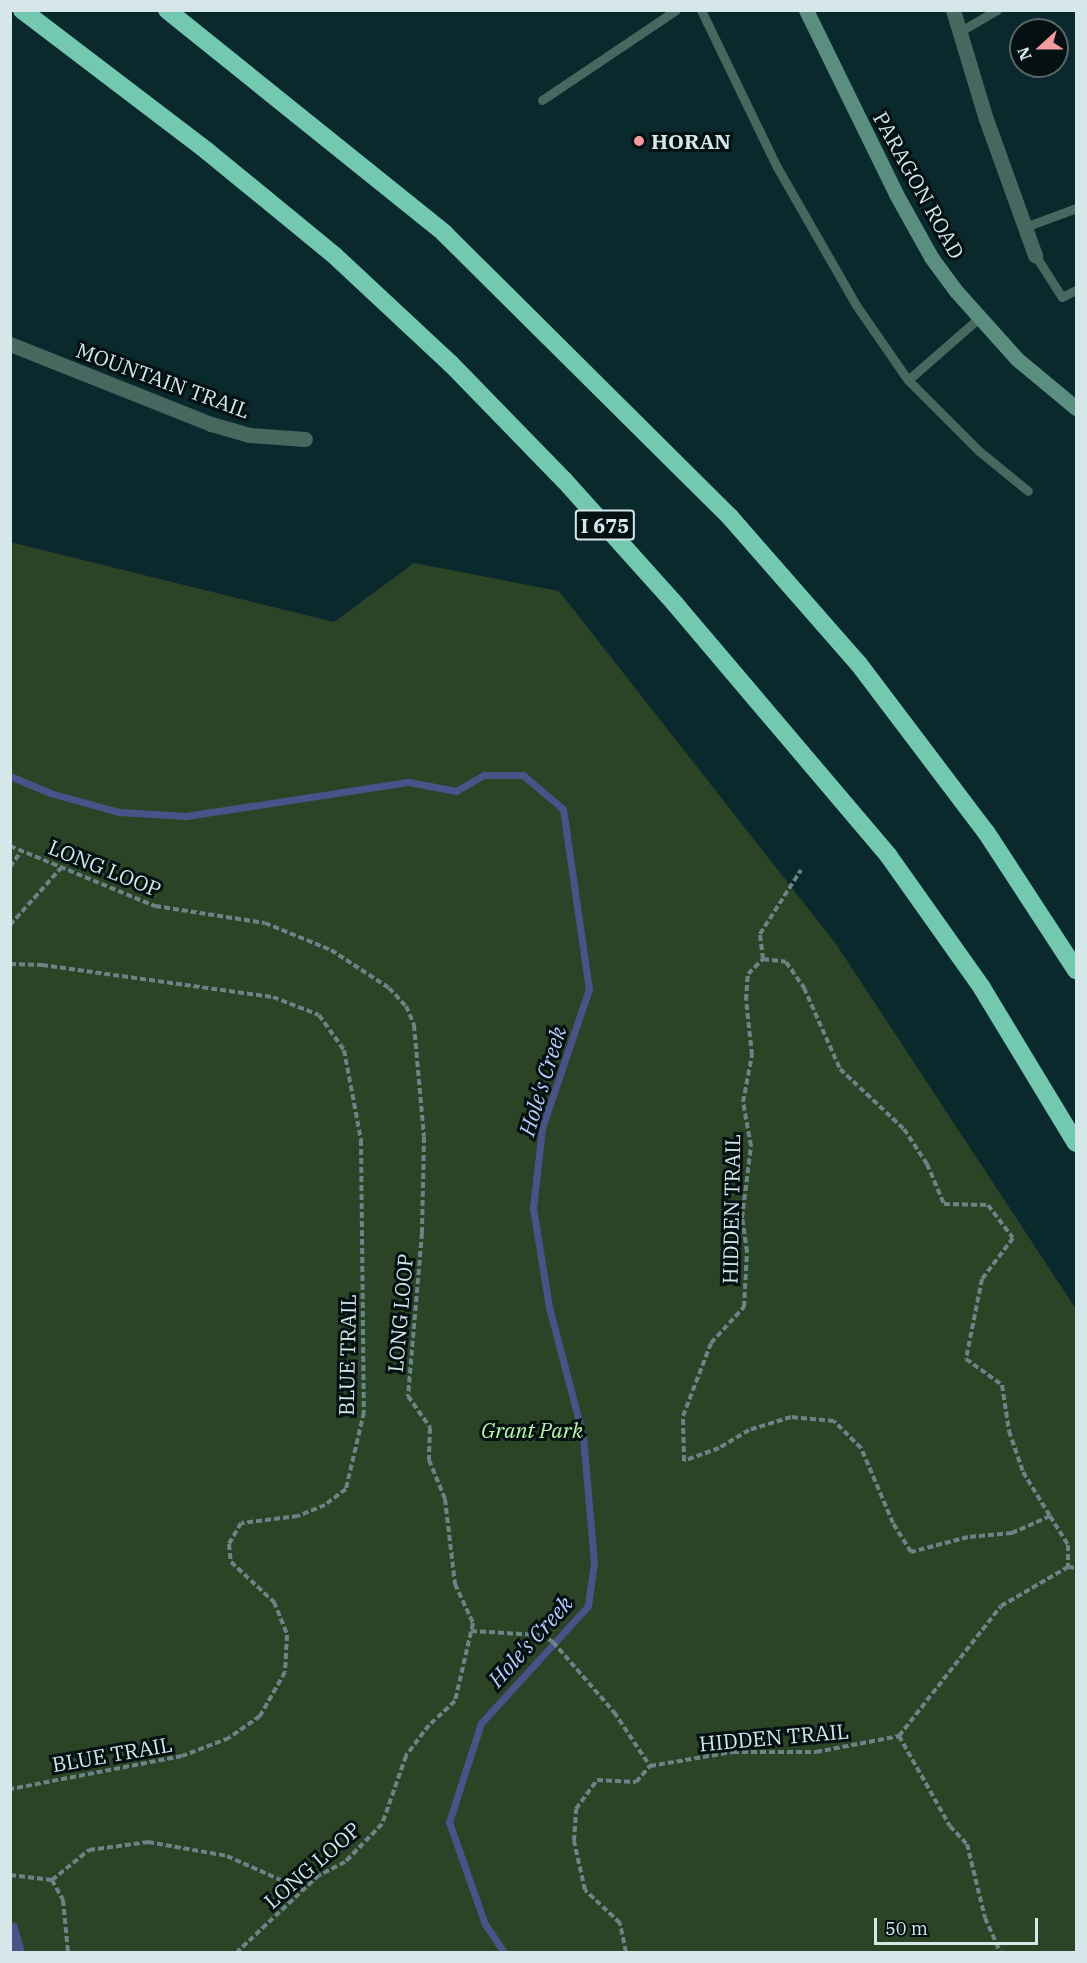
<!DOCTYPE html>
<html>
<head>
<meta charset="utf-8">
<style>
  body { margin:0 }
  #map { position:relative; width:1087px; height:1963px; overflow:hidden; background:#09292d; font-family:"IBM Plex Serif",serif }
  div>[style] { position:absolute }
  .green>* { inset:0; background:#2b4426 }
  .water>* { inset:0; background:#49538a }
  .stream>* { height:7px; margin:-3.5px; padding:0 3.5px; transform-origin:3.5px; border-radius:3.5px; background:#49538a }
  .path>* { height:4px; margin-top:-2px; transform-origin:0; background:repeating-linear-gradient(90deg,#6a8487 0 6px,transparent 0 9px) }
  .lane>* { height:9px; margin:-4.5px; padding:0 4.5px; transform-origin:4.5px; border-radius:4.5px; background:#48685f }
  .street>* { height:15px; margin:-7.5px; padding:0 7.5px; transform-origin:7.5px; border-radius:7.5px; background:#48685f }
  .secondary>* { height:15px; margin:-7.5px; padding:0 7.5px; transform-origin:7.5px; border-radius:7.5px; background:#5a8f80 }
  .highway>* { height:18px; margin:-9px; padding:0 9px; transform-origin:9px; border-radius:9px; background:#73c8b0 }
  .dots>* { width:16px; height:16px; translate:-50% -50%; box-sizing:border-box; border:3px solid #041011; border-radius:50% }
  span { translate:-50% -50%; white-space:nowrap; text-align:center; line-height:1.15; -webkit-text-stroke:6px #041011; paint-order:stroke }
  .shield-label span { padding:2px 4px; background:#041011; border:2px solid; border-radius:4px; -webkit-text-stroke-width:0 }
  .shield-label { font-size:20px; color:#d5e7e9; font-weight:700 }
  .poi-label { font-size:21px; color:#d5e7e9; font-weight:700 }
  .left { translate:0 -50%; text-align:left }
  .street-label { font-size:21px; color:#d5e7e9 }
  .park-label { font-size:21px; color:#b9f9ac; font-style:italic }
  .water-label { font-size:22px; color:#bdc9fb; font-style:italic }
  .frame { position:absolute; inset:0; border:12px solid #d5e7e9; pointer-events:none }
  .north { position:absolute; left:1009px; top:18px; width:60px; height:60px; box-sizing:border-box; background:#041011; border:2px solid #586667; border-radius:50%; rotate:249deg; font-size:16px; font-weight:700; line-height:24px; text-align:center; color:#d5e7e9 }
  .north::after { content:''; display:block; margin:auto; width:21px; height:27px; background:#f49aa1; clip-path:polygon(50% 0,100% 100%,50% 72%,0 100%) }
  .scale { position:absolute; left:874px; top:1918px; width:164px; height:27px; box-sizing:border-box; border:3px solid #d5e7e9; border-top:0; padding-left:8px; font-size:18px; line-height:21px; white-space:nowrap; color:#d5e7e9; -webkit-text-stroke:4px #041011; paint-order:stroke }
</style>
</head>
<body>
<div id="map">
  <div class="green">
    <div style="clip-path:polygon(10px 542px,334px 622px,414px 563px,559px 591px,836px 944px,1076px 1309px,1076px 1952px,11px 1952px)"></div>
  </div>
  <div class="water">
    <div style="clip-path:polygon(11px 1922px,17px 1924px,25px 1952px,11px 1952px)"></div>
  </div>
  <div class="stream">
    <div style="left:10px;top:776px;width:43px;rotate:23deg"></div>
    <div style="left:50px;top:793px;width:72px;rotate:15.4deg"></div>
    <div style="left:119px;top:812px;width:67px;rotate:3.4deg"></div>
    <div style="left:186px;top:816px;width:226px;rotate:-8.7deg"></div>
    <div style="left:409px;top:782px;width:48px;rotate:10.8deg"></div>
    <div style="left:456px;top:791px;width:32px;rotate:-30deg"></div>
    <div style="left:484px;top:775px;width:39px"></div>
    <div style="left:523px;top:775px;width:52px;rotate:40.4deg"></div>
    <div style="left:563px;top:809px;width:182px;rotate:81.8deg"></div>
    <div style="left:589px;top:989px;width:147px;rotate:108.7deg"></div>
    <div style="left:542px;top:1128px;width:81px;rotate:96.4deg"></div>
    <div style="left:533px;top:1208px;width:100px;rotate:80.8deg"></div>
    <div style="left:549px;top:1307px;width:134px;rotate:75.3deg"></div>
    <div style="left:583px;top:1437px;width:125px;rotate:85deg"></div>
    <div style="left:594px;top:1562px;width:44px;rotate:97.8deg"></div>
    <div style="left:588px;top:1606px;width:159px;rotate:132.4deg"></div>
    <div style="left:481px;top:1723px;width:104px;rotate:107.9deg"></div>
    <div style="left:449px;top:1822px;width:108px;rotate:70.6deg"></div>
    <div style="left:485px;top:1924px;width:34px;rotate:56deg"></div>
  </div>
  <div class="path">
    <div style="left:10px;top:846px;width:157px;rotate:22.5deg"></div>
    <div style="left:155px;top:906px;width:111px;rotate:8.8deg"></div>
    <div style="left:265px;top:923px;width:71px;rotate:22.2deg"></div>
    <div style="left:331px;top:950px;width:69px;rotate:33.2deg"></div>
    <div style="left:389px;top:988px;width:25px;rotate:47deg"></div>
    <div style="left:406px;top:1006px;width:21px;rotate:67deg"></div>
    <div style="left:414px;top:1025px;width:112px;rotate:84.9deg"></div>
    <div style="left:424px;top:1137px;width:96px;rotate:91.2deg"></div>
    <div style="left:422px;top:1233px;width:164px;rotate:94.9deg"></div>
    <div style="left:408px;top:1396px;width:39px;rotate:55deg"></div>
    <div style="left:430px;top:1428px;width:32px;rotate:92deg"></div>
    <div style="left:429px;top:1460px;width:42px;rotate:67.7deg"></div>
    <div style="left:445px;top:1499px;width:86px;rotate:83.3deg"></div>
    <div style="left:455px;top:1584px;width:43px;rotate:65.2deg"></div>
    <div style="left:473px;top:1623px;width:80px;rotate:103deg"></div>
    <div style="left:455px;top:1701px;width:35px;rotate:137deg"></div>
    <div style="left:429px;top:1725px;width:39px;rotate:127deg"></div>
    <div style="left:406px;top:1756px;width:72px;rotate:109.4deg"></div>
    <div style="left:382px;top:1824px;width:53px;rotate:134.2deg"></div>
    <div style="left:345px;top:1862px;width:29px;rotate:153deg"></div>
    <div style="left:319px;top:1875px;width:112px;rotate:136.8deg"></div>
    <div style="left:10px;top:867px;width:21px;rotate:-55deg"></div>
    <div style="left:10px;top:925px;width:76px;rotate:-48.2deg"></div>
    <div style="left:763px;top:959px;width:25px;rotate:-97deg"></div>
    <div style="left:760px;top:934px;width:76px;rotate:-57.4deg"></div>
    <div style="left:10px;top:964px;width:32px;rotate:2deg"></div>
    <div style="left:42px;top:965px;width:233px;rotate:7.9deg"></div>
    <div style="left:273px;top:997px;width:49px;rotate:21.4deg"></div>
    <div style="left:319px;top:1015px;width:43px;rotate:54.5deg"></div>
    <div style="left:344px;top:1050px;width:92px;rotate:79.3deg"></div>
    <div style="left:361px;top:1140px;width:272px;rotate:89.4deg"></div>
    <div style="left:364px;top:1412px;width:79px;rotate:103.2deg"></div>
    <div style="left:346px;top:1489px;width:26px;rotate:143deg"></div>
    <div style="left:325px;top:1505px;width:29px;rotate:158deg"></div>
    <div style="left:298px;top:1516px;width:57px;rotate:173deg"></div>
    <div style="left:241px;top:1523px;width:24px;rotate:120deg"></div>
    <div style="left:229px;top:1544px;width:18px;rotate:84deg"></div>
    <div style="left:231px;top:1562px;width:59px;rotate:42.9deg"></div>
    <div style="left:274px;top:1602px;width:35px;rotate:68deg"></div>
    <div style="left:287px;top:1635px;width:37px;rotate:93deg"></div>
    <div style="left:285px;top:1672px;width:51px;rotate:119.6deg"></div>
    <div style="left:260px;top:1716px;width:38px;rotate:145deg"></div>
    <div style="left:229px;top:1738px;width:50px;rotate:159deg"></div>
    <div style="left:182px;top:1756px;width:175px;rotate:169.1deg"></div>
    <div style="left:1050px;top:1516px;width:42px;rotate:155.9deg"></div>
    <div style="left:1012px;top:1533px;width:44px;rotate:174.8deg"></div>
    <div style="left:968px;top:1537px;width:59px;rotate:165.3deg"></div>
    <div style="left:911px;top:1552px;width:34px;rotate:-122deg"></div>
    <div style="left:893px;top:1523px;width:82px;rotate:-113.1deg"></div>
    <div style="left:861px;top:1448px;width:38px;rotate:-135deg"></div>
    <div style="left:834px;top:1421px;width:43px;rotate:-174.7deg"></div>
    <div style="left:791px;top:1417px;width:44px;rotate:162.8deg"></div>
    <div style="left:749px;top:1430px;width:35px;rotate:149deg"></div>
    <div style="left:719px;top:1448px;width:37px;rotate:160deg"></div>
    <div style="left:684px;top:1461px;width:45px;rotate:-91.3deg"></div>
    <div style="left:683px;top:1416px;width:78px;rotate:-69deg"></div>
    <div style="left:711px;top:1343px;width:49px;rotate:-47.5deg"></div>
    <div style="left:744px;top:1307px;width:55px;rotate:-86.9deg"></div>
    <div style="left:747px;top:1252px;width:34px;rotate:-98deg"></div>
    <div style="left:742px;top:1218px;width:73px;rotate:-82.9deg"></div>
    <div style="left:751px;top:1146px;width:45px;rotate:-100.3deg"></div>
    <div style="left:743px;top:1102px;width:48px;rotate:-79.2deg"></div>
    <div style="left:752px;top:1055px;width:55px;rotate:-96.2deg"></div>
    <div style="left:746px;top:1000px;width:26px;rotate:-86deg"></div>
    <div style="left:748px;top:974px;width:21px;rotate:-45deg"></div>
    <div style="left:763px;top:959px;width:23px;rotate:7deg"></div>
    <div style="left:786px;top:962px;width:32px;rotate:55deg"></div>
    <div style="left:804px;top:988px;width:89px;rotate:66deg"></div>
    <div style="left:840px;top:1069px;width:88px;rotate:43.2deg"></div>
    <div style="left:904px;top:1129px;width:42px;rotate:56.7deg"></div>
    <div style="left:927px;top:1164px;width:43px;rotate:67deg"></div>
    <div style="left:944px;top:1204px;width:44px;rotate:1.3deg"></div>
    <div style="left:988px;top:1205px;width:41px;rotate:52.9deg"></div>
    <div style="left:1013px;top:1238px;width:51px;rotate:127.1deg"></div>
    <div style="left:982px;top:1279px;width:82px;rotate:101.3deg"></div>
    <div style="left:966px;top:1359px;width:44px;rotate:35.8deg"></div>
    <div style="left:1002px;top:1385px;width:47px;rotate:81.3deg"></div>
    <div style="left:1009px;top:1431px;width:43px;rotate:71.1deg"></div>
    <div style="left:1023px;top:1472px;width:52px;rotate:58.5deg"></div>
    <div style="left:1050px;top:1516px;width:34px;rotate:58deg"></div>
    <div style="left:1068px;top:1545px;width:22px;rotate:90deg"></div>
    <div style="left:471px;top:1631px;width:70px;rotate:3.3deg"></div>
    <div style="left:541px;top:1635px;width:14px;rotate:30deg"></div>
    <div style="left:553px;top:1642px;width:93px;rotate:48.9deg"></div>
    <div style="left:614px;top:1712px;width:65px;rotate:56.3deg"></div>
    <div style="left:899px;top:1736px;width:165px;rotate:-51.9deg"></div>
    <div style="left:1001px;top:1606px;width:78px;rotate:-30.2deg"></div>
    <div style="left:1068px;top:1567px;width:8px;rotate:7deg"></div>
    <div style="left:10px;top:1875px;width:42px;rotate:6.8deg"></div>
    <div style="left:52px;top:1880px;width:23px;rotate:61deg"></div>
    <div style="left:63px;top:1900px;width:52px;rotate:84.5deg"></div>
    <div style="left:52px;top:1880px;width:48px;rotate:-39deg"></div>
    <div style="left:89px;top:1850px;width:60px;rotate:-7.7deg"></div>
    <div style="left:148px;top:1842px;width:80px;rotate:10deg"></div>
    <div style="left:227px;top:1856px;width:83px;rotate:24.1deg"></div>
    <div style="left:626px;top:1952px;width:30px;rotate:-102deg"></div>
    <div style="left:620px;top:1923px;width:48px;rotate:-136.7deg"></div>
    <div style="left:585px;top:1890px;width:50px;rotate:-102.7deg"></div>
    <div style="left:574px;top:1841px;width:32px;rotate:-86deg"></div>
    <div style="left:576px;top:1809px;width:36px;rotate:-54deg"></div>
    <div style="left:597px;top:1780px;width:39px;rotate:3deg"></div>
    <div style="left:636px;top:1782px;width:21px;rotate:-49deg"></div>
    <div style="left:650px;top:1766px;width:84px;rotate:-9.6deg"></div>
    <div style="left:733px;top:1752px;width:83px"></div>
    <div style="left:816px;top:1752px;width:85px;rotate:-10.9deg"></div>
    <div style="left:899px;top:1736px;width:103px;rotate:60.5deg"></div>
    <div style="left:950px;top:1826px;width:25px;rotate:47deg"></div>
    <div style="left:967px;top:1844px;width:76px;rotate:76.3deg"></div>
    <div style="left:985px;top:1918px;width:37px;rotate:66deg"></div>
  </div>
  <div class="lane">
    <div style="left:701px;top:10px;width:174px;rotate:64.2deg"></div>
    <div style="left:777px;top:167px;width:159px;rotate:60.2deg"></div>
    <div style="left:856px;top:305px;width:91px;rotate:55.3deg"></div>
    <div style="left:908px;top:380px;width:96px;rotate:-41.2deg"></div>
    <div style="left:959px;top:32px;width:44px;rotate:-30.1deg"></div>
    <div style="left:542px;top:100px;width:161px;rotate:-33.9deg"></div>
    <div style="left:1025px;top:227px;width:54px;rotate:-20.4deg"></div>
    <div style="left:1035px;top:255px;width:50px;rotate:57.3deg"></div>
    <div style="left:1062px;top:297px;width:16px;rotate:-27deg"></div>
    <div style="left:908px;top:380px;width:100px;rotate:45deg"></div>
    <div style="left:979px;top:451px;width:63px;rotate:39.2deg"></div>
  </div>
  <div class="street">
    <div style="left:953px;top:10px;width:114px;rotate:73.2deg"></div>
    <div style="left:986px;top:119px;width:145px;rotate:70.2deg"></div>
    <div style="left:10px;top:344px;width:216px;rotate:21.7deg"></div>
    <div style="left:211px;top:424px;width:40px;rotate:16deg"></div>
    <div style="left:249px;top:435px;width:56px;rotate:4.1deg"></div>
  </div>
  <div class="secondary">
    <div style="left:806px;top:10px;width:205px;rotate:63.9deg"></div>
    <div style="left:896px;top:194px;width:72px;rotate:60.9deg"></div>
    <div style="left:931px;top:257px;width:42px;rotate:53.7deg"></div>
    <div style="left:956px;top:291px;width:91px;rotate:48.1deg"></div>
    <div style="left:1017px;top:359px;width:77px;rotate:39.7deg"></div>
  </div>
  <div class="highway">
    <div style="left:22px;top:10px;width:233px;rotate:37.3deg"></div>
    <div style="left:207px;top:151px;width:164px;rotate:39.3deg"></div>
    <div style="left:334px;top:255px;width:160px;rotate:43deg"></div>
    <div style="left:451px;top:364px;width:162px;rotate:45.8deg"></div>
    <div style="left:564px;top:480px;width:168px;rotate:48.1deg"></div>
    <div style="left:676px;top:605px;width:328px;rotate:49.7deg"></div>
    <div style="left:888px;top:855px;width:163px;rotate:54.7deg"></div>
    <div style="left:982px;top:988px;width:181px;rotate:58.8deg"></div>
    <div style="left:167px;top:10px;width:356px;rotate:38.8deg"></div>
    <div style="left:444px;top:233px;width:403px;rotate:44.8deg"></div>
    <div style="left:730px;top:517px;width:194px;rotate:48.8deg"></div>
    <div style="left:858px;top:663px;width:212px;rotate:52.9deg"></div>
    <div style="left:986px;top:832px;width:165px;rotate:56.9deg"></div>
  </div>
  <div class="dots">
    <div style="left:639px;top:141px;background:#f49aa1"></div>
  </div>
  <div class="shield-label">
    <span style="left:605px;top:525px">I 675</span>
  </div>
  <div class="poi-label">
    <span class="left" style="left:651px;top:141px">HORAN</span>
  </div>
  <div class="street-label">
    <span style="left:919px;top:185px;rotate:61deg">PARAGON ROAD</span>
    <span style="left:163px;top:380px;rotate:20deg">MOUNTAIN TRAIL</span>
    <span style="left:105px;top:868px;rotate:22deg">LONG LOOP</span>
    <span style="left:731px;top:1209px;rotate:-89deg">HIDDEN TRAIL</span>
    <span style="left:400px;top:1313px;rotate:-85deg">LONG LOOP</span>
    <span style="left:347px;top:1355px;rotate:-89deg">BLUE TRAIL</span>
    <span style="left:774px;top:1737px;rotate:-5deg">HIDDEN TRAIL</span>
    <span style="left:112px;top:1754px;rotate:-10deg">BLUE TRAIL</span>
    <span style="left:312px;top:1865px;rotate:-41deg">LONG LOOP</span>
  </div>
  <div class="park-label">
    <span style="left:532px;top:1430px">Grant Park</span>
  </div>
  <div class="water-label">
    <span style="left:542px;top:1081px;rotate:-73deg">Hole's Creek</span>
    <span style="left:530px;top:1641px;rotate:-48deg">Hole's Creek</span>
  </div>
  <div class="frame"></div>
  <div class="north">N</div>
  <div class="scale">50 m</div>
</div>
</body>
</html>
